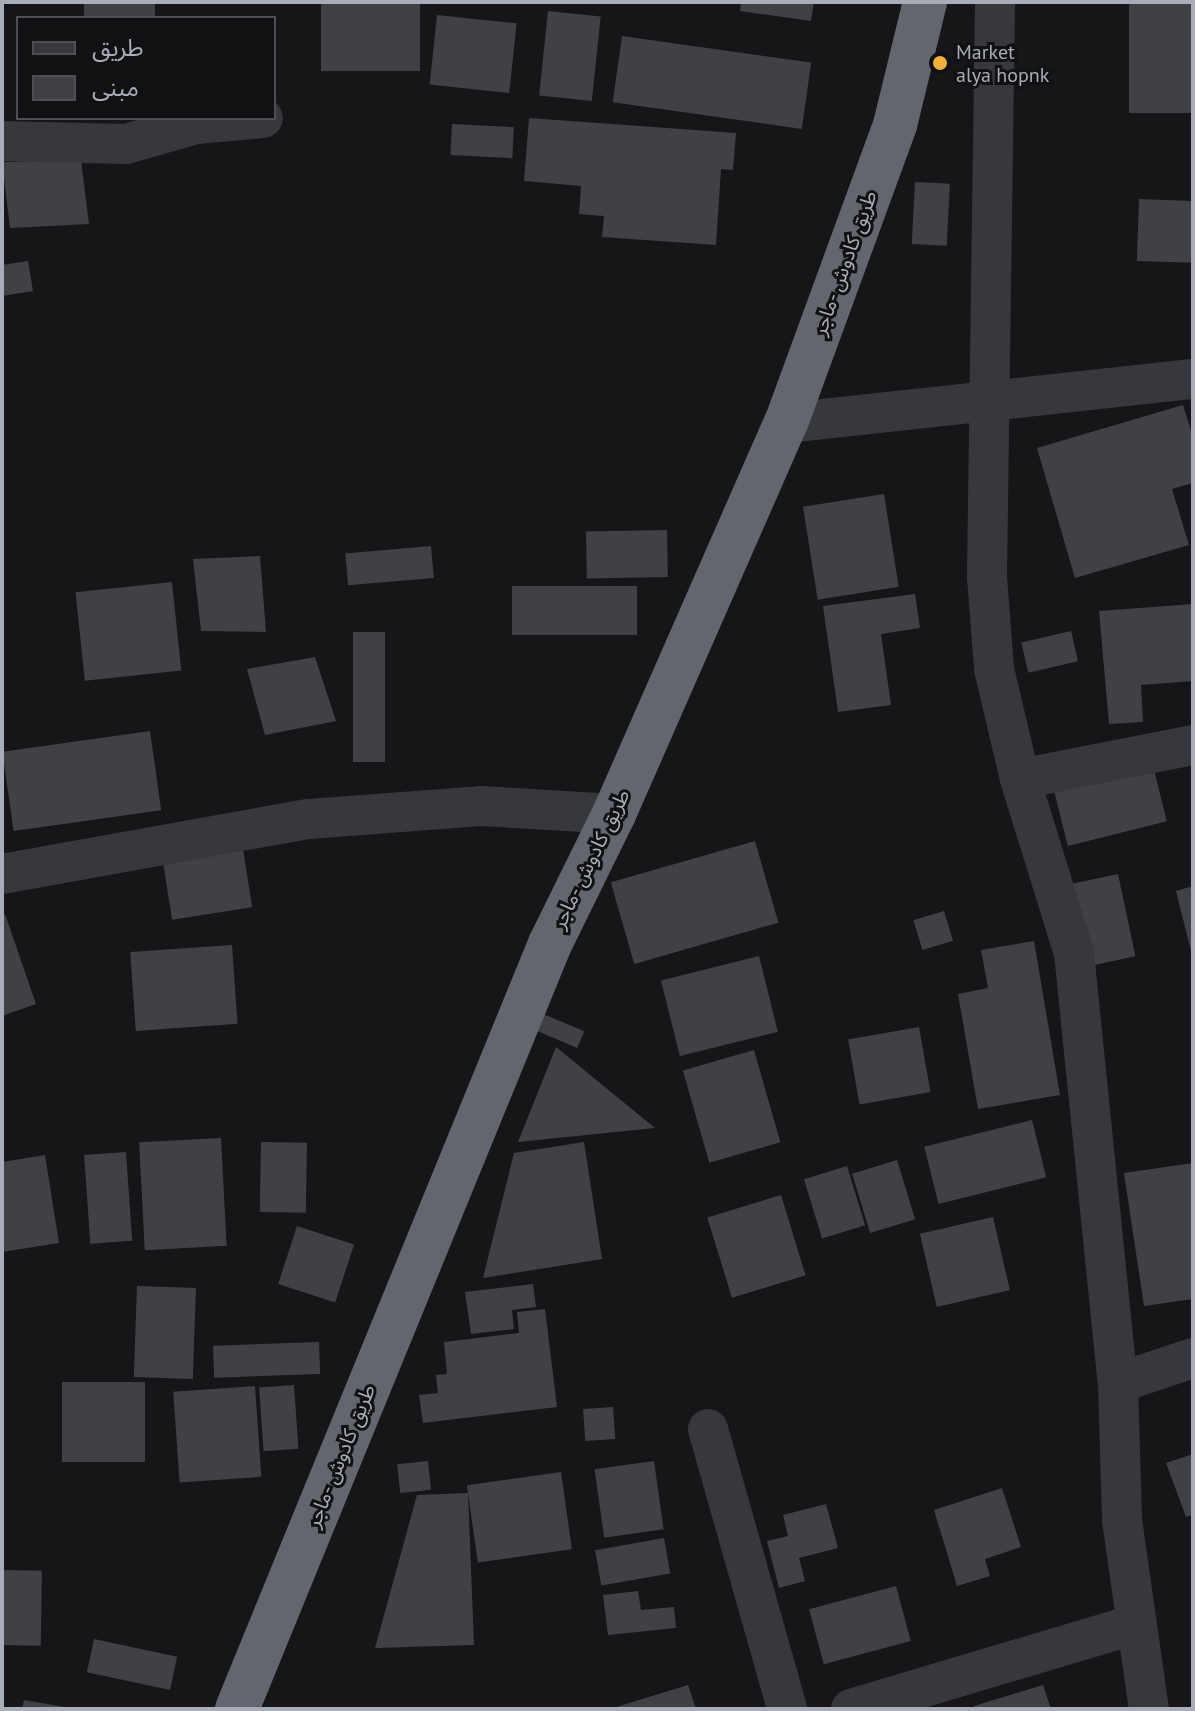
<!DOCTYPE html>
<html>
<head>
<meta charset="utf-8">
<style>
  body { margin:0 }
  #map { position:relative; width:1195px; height:1711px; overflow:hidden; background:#161618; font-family:"PT Sans","Noto Sans Arabic",sans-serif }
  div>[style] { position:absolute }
  .building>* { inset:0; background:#404145; transform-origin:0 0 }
  .minor>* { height:40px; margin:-20px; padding:0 20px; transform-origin:20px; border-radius:20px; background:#37383d }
  .highway>* { height:44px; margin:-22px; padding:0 22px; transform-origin:22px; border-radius:22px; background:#63666e }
  .dots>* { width:22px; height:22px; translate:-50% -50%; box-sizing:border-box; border:4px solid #111113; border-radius:50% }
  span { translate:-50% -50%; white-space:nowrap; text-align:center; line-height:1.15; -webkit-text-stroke:6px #111113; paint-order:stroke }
  .poi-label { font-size:20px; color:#a8adb8 }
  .left { translate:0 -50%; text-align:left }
  .street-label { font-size:20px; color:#a8adb8 }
  .frame { position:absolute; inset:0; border:4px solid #a8adb8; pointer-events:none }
  .legend { position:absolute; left:16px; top:16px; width:260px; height:104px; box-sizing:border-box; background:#111113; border:2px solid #4d4f55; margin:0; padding:10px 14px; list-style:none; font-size:24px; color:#a8adb8 }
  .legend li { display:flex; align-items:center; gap:16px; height:40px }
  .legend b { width:40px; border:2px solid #4d4f55 }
</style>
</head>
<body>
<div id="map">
  <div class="building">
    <div style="left:84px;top:2px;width:71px;height:16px"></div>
    <div style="left:321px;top:2px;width:99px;height:69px"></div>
    <div style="clip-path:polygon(741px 2px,814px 2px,811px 21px,740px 11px)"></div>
    <div style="left:1129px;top:2px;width:64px;height:111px"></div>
    <div style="left:548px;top:11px;width:53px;height:85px;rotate:6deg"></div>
    <div style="left:437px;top:15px;width:80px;height:70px;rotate:6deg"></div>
    <div style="left:622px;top:36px;width:191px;height:67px;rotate:8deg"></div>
    <div style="clip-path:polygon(529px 118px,736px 133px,733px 170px,721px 169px,716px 245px,602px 237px,604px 216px,579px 214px,581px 186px,524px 181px)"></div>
    <div style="left:452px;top:124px;width:62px;height:31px;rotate:3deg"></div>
    <div style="clip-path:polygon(81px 160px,89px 224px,10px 228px,2px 162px)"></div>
    <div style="left:915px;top:182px;width:35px;height:62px;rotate:3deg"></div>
    <div style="left:1139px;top:199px;width:54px;height:62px;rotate:2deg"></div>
    <div style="clip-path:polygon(28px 261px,33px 291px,2px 296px,2px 265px)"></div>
    <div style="clip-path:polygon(1183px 405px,1193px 437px,1193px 483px,1172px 489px,1189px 545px,1075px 578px,1037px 448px)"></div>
    <div style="left:884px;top:494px;width:94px;height:82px;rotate:81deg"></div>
    <div style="left:667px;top:530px;width:47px;height:81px;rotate:89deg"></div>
    <div style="left:431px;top:546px;width:32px;height:86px;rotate:85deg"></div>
    <div style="clip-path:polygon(260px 556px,266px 632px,201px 631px,193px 559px)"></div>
    <div style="left:172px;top:582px;width:89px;height:97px;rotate:84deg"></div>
    <div style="left:512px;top:586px;width:125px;height:49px"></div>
    <div style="clip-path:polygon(915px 594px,920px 628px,881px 634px,891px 705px,838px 712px,823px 606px)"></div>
    <div style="clip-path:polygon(1193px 604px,1193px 681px,1141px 685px,1143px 722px,1109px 724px,1099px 611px)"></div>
    <div style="left:1071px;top:631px;width:31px;height:51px;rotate:77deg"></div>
    <div style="left:353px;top:632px;width:32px;height:130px"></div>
    <div style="clip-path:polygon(315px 657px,336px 721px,265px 735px,247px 669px)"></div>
    <div style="left:150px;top:731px;width:80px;height:149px;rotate:82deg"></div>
    <div style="left:1153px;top:766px;width:57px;height:102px;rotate:76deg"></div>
    <div style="left:755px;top:841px;width:85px;height:150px;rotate:74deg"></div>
    <div style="left:242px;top:843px;width:65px;height:81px;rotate:81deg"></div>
    <div style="left:1118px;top:874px;width:84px;height:47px;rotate:78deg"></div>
    <div style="clip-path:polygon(1193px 886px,1193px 955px,1192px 955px,1176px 891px)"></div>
    <div style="left:944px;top:911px;width:31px;height:32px;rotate:73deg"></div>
    <div style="clip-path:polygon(5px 914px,36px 1004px,2px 1016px,2px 915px)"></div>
    <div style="clip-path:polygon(1034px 941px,1060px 1095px,978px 1109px,958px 994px,988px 988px,981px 950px)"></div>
    <div style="left:232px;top:945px;width:79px;height:102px;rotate:86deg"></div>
    <div style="left:759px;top:956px;width:78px;height:101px;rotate:76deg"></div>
    <div style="left:541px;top:1013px;width:47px;height:18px;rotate:23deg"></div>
    <div style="left:919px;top:1027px;width:66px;height:72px;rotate:80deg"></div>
    <div style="clip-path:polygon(556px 1047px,655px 1128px,518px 1142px)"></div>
    <div style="left:754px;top:1050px;width:96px;height:74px;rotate:74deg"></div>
    <div style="left:1032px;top:1120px;width:59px;height:111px;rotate:76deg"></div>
    <div style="left:221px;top:1138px;width:108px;height:82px;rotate:87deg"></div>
    <div style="left:261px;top:1142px;width:46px;height:70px;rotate:1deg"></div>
    <div style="clip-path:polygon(584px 1142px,602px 1259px,483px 1278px,514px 1153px)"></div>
    <div style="left:126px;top:1152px;width:89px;height:42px;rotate:86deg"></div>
    <div style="clip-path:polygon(45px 1155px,59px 1243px,2px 1252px,2px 1162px)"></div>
    <div style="left:897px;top:1160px;width:62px;height:47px;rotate:73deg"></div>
    <div style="clip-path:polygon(1193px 1163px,1193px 1299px,1144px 1306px,1124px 1173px)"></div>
    <div style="left:847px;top:1166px;width:62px;height:45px;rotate:73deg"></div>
    <div style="left:781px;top:1195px;width:84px;height:77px;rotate:73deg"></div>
    <div style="left:993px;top:1217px;width:75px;height:75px;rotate:77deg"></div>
    <div style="left:297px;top:1226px;width:60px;height:61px;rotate:18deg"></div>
    <div style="clip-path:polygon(533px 1284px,536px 1307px,512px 1310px,514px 1329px,471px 1334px,465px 1292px)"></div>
    <div style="left:137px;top:1286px;width:59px;height:91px;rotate:2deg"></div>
    <div style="clip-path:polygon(545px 1309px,557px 1407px,423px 1423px,419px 1395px,438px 1393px,436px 1375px,447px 1374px,444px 1342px,519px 1333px,517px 1312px)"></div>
    <div style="left:319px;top:1342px;width:32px;height:106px;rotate:88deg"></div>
    <div style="left:62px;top:1382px;width:83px;height:80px"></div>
    <div style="left:294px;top:1385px;width:64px;height:35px;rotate:86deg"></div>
    <div style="left:255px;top:1386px;width:91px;height:82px;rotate:86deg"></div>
    <div style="left:613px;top:1407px;width:32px;height:30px;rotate:86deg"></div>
    <div style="clip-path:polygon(1193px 1454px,1193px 1515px,1186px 1517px,1166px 1463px)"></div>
    <div style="left:428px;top:1461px;width:29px;height:31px;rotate:84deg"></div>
    <div style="left:654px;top:1461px;width:69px;height:60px;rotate:82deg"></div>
    <div style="left:561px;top:1472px;width:78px;height:95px;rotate:82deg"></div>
    <div style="clip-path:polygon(1002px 1488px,1021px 1547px,985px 1559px,990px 1576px,957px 1586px,934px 1510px)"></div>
    <div style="clip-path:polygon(468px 1493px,474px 1645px,375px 1648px,417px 1495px)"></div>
    <div style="clip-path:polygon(826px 1504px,838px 1548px,799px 1558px,805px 1581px,779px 1588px,767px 1541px,788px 1536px,783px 1515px)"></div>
    <div style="left:664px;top:1538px;width:36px;height:70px;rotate:80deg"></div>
    <div style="left:2px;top:1570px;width:40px;height:75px;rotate:1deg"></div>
    <div style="left:896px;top:1586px;width:57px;height:90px;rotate:75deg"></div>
    <div style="clip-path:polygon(638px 1591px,641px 1610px,674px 1607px,676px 1628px,608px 1635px,603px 1595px)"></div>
    <div style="left:94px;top:1639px;width:85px;height:34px;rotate:12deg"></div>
    <div style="clip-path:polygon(688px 1685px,696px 1709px,613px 1709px,613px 1708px)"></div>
    <div style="clip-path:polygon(1043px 1685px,1051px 1709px,975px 1709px,974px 1706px)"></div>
    <div style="clip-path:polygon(24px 1700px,65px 1707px,65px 1709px,22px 1709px)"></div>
  </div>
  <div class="minor">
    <div style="left:995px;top:2px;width:575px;rotate:90.8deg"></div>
    <div style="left:987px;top:577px;width:92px;rotate:85.6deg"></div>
    <div style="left:994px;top:669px;width:113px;rotate:76.7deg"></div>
    <div style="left:1020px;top:779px;width:182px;rotate:72.8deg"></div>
    <div style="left:1074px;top:953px;width:432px;rotate:84.2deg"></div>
    <div style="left:1118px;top:1383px;width:137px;rotate:88.3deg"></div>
    <div style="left:1122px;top:1520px;width:191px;rotate:81.9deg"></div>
    <div style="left:2px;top:141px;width:124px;rotate:1.4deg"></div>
    <div style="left:126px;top:144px;width:73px;rotate:-15.9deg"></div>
    <div style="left:196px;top:124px;width:67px;rotate:-5.1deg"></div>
    <div style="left:786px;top:423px;width:409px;rotate:-6.2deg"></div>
    <div style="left:1020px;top:779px;width:176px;rotate:-11.1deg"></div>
    <div style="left:2px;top:874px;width:312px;rotate:-10.2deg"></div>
    <div style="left:309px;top:819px;width:172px;rotate:-4.3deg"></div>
    <div style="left:481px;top:806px;width:133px;rotate:3.4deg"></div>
    <div style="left:1118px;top:1383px;width:79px;rotate:-18.4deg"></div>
    <div style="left:708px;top:1429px;width:291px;rotate:74.2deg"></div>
    <div style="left:851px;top:1709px;width:297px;rotate:-16.6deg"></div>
  </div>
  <div class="highway">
    <div style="left:237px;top:1709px;width:827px;rotate:-67.75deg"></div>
    <div style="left:550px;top:944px;width:145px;rotate:-63.8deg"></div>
    <div style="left:614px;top:814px;width:427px;rotate:-66.3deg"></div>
    <div style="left:786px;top:423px;width:317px;rotate:-69.9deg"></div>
    <div style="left:895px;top:125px;width:127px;rotate:-76.3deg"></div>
  </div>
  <div class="dots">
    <div style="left:940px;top:63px;background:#f2b134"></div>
  </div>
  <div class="poi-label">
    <span class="left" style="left:956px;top:64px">Market<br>alya hopnk</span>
  </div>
  <div class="street-label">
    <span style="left:845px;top:263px;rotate:-70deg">طريق كادوش -ماجر</span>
    <span style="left:591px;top:859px;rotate:-64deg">طريق كادوش -ماجر</span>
    <span style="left:341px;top:1456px;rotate:-68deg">طريق كادوش -ماجر</span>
  </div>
  <div class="frame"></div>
  <ul class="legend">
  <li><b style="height:10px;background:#37383d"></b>طريق</li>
  <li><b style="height:22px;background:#404145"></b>مبنى</li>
  </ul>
</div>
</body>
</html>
